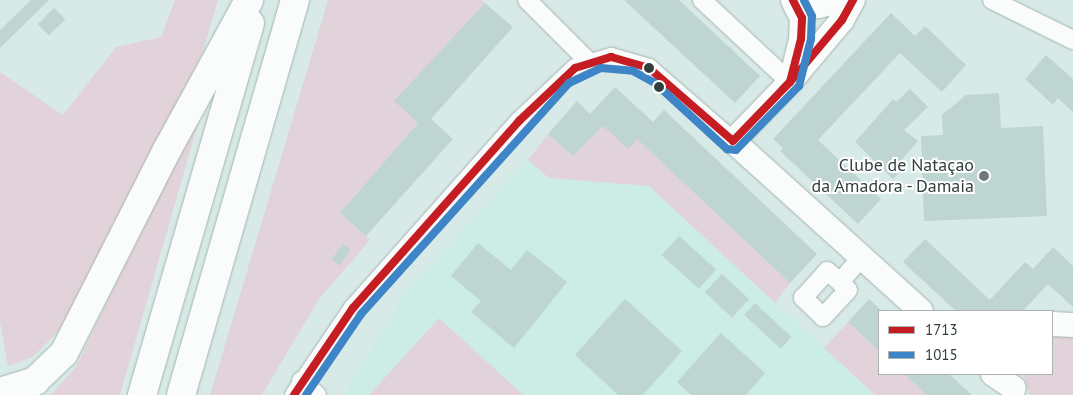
<!DOCTYPE html>
<html>
<head>
<meta charset="utf-8">
<style>
  body { margin:0 }
  #map { position:relative; width:1073px; height:395px; overflow:hidden; background:#d8eae7; font-family:"PT Sans",sans-serif }
  div>[style] { position:absolute }
  .built>* { inset:0; background:#ccece6 }
  .green>* { inset:0; background:#e2d3da }
  .building>* { inset:0; background:#bed5d1; transform-origin:0 0 }
  .roads { filter:drop-shadow(0 0 1px #a5b4b1) drop-shadow(0 0 1px #a5b4b1) }
  .street>* { height:18px; margin:-9px; padding:0 9px; transform-origin:9px; border-radius:9px; background:#f9fcfb }
  .secondary>* { height:24px; margin:-12px; padding:0 12px; transform-origin:12px; border-radius:12px; background:#f9fcfb }
  .highway>* { height:28px; margin:-14px; padding:0 14px; transform-origin:14px; border-radius:14px; background:#f9fcfb }
  .bus-1>* { height:8px; margin:-4px; padding:0 4px; transform-origin:4px; border-radius:4px; background:#c61d23 }
  .bus-2>* { height:8px; margin:-4px; padding:0 4px; transform-origin:4px; border-radius:4px; background:#3d85c6 }
  .dots>* { width:14px; height:14px; translate:-50% -50%; box-sizing:border-box; border:2px solid #fff; border-radius:50% }
  span { translate:-50% -50%; white-space:nowrap; text-align:center; line-height:1.15; -webkit-text-stroke:4px #fff; paint-order:stroke }
  .poi-label { font-size:18px; color:#323f3d }
  .right { translate:-100% -50%; text-align:right }
  .legend { position:absolute; left:878px; top:310px; width:175px; height:65px; box-sizing:border-box; background:#fff; border:1px solid #adb2b1; margin:0; padding:6px 9px; list-style:none; font-size:15px; color:#323f3d }
  .legend li { display:flex; align-items:center; gap:10px; height:25px }
  .legend b { width:25px; border:1px solid #adb2b1 }
</style>
</head>
<body>
<div id="map">
  <div class="built">
    <div style="clip-path:polygon(528px 160px,549px 178px,649px 186px,875px 395px,344px 395px,406px 291px)"></div>
  </div>
  <div class="green">
    <div style="clip-path:polygon(175px 0,218px 0,203px 51px,71px 318px,33px 357px,8px 366px,0 322px,0 72px,63px 115px,116px 47px,161px 37px)"></div>
    <div style="clip-path:polygon(328px 0,482px 0,485px 3px,395px 101px,418px 123px,340px 213px,370px 240px,319px 299px,262px 395px,210px 395px)"></div>
    <div style="clip-path:polygon(201px 113px,120px 395px,50px 395px,76px 367px,168px 174px)"></div>
    <div style="clip-path:polygon(603px 126px,637px 139px,790px 283px,775px 303px,649px 186px,549px 178px,528px 160px,548px 134px,573px 156px)"></div>
    <div style="clip-path:polygon(439px 318px,523px 395px,369px 395px)"></div>
    <div style="clip-path:polygon(848px 322px,879px 351px,879px 374px,904px 374px,927px 395px,875px 395px,824px 348px)"></div>
    <div style="clip-path:polygon(1068px 336px,1073px 338px,1073px 395px,1030px 395px,1023px 374px,1052px 374px,1052px 337px)"></div>
  </div>
  <div class="building">
    <div style="clip-path:polygon(31px 0,49px 0,0 48px,0 30px)"></div>
    <div style="clip-path:polygon(624px 0,679px 0,760px 76px,735px 103px)"></div>
    <div style="clip-path:polygon(485px 3px,513px 27px,431px 119px,453px 139px,366px 236px,340px 213px,418px 123px,394px 101px)"></div>
    <div style="left:54px;top:8px;width:16px;height:23px;rotate:45deg"></div>
    <div style="clip-path:polygon(891px 13px,915px 36px,925px 26px,966px 65px,942px 92px,900px 53px,818px 140px,881px 199px,858px 224px,780px 151px,783px 148px,773px 139px)"></div>
    <div style="clip-path:polygon(1046px 55px,1073px 79px,1073px 112px,1058px 98px,1053px 105px,1025px 79px)"></div>
    <div style="clip-path:polygon(615px 87px,653px 122px,664px 110px,817px 254px,790px 283px,637px 139px,628px 149px,603px 126px,573px 156px,548px 134px,577px 101px,590px 114px)"></div>
    <div style="clip-path:polygon(910px 89px,928px 107px,904px 130px,918px 141px,902px 159px,907px 165px,893px 179px,855px 142px,893px 99px,896px 102px)"></div>
    <div style="clip-path:polygon(999px 93px,1001px 128px,1043px 126px,1047px 216px,924px 221px,921px 136px,943px 135px,942px 115px,966px 95px)"></div>
    <div style="left:679px;top:236px;width:50px;height:26px;rotate:42deg"></div>
    <div style="clip-path:polygon(925px 239px,990px 300px,1025px 262px,1033px 269px,1053px 247px,1073px 266px,1073px 307px,1048px 284px,1023px 311px,956px 311px,903px 262px)"></div>
    <div style="clip-path:polygon(478px 243px,511px 270px,527px 250px,567px 282px,514px 348px,471px 312px,481px 301px,451px 276px)"></div>
    <div style="left:343px;top:244px;width:10px;height:19px;rotate:37deg"></div>
    <div style="left:722px;top:274px;width:37px;height:25px;rotate:43deg"></div>
    <div style="clip-path:polygon(625px 299px,682px 351px,643px 395px,618px 395px,575px 355px)"></div>
    <div style="clip-path:polygon(869px 299px,882px 311px,879px 351px,848px 322px)"></div>
    <div style="left:755px;top:303px;width:50px;height:16px;rotate:43deg"></div>
    <div style="clip-path:polygon(721px 333px,765px 373px,746px 395px,691px 395px,677px 382px)"></div>
    <div style="clip-path:polygon(904px 374px,949px 374px,972px 395px,927px 395px)"></div>
  </div>
  <div class="roads">
    <div class="street">
      <div style="left:527px;top:0;width:86px;rotate:45deg"></div>
      <div style="left:702px;top:0;width:120px;rotate:43deg"></div>
      <div style="left:992px;top:0;width:90px;rotate:26.3deg"></div>
      <div style="left:840px;top:282px;width:11px;rotate:45deg"></div>
      <div style="left:848px;top:290px;width:37px;rotate:133deg"></div>
      <div style="left:823px;top:317px;width:28px;rotate:-136deg"></div>
      <div style="left:803px;top:298px;width:36px;rotate:-48deg"></div>
      <div style="left:827px;top:271px;width:17px;rotate:40deg"></div>
      <div style="left:840px;top:282px;width:32px;rotate:-49deg"></div>
      <div style="left:301px;top:381px;width:21px;rotate:41deg"></div>
      <div style="left:294px;top:395px;width:105px;rotate:-55.9deg"></div>
      <div style="left:353px;top:308px;width:250px;rotate:-48.4deg"></div>
      <div style="left:519px;top:121px;width:77px;rotate:-43.4deg"></div>
      <div style="left:575px;top:68px;width:38px;rotate:-17deg"></div>
      <div style="left:611px;top:57px;width:40px;rotate:16deg"></div>
      <div style="left:649px;top:68px;width:111px;rotate:41deg"></div>
    </div>
    <div class="secondary">
      <div style="left:798px;top:0;width:21px;rotate:17deg"></div>
      <div style="left:818px;top:6px;width:28px;rotate:-13deg"></div>
      <div style="left:853px;top:0;width:23px;rotate:119deg"></div>
      <div style="left:842px;top:20px;width:81px;rotate:130deg"></div>
      <div style="left:790px;top:82px;width:82px;rotate:134deg"></div>
      <div style="left:733px;top:141px;width:253px;rotate:42.1deg"></div>
      <div style="left:792px;top:76px;width:38px;rotate:-76deg"></div>
      <div style="left:801px;top:39px;width:21px;rotate:-87deg"></div>
      <div style="left:802px;top:18px;width:20px;rotate:-117deg"></div>
      <div style="left:1052px;top:324px;width:21px;rotate:3deg"></div>
      <div style="left:993px;top:374px;width:25px;rotate:34deg"></div>
    </div>
    <div class="highway">
      <div style="left:0;top:392px;width:37px;rotate:-17deg"></div>
      <div style="left:35px;top:381px;width:40px;rotate:-44deg"></div>
      <div style="left:64px;top:353px;width:228px;rotate:-63.1deg"></div>
      <div style="left:167px;top:150px;width:171px;rotate:-61.3deg"></div>
      <div style="left:142px;top:395px;width:387px;rotate:-73.8deg"></div>
      <div style="left:181px;top:395px;width:411px;rotate:-73.9deg"></div>
    </div>
  </div>
  <div class="bus-1">
    <div style="left:783px;top:89px;width:10px;rotate:-45deg"></div>
    <div style="left:790px;top:82px;width:44px;rotate:-75.7deg"></div>
    <div style="left:801px;top:39px;width:21px;rotate:-87deg"></div>
    <div style="left:802px;top:18px;width:20px;rotate:-117deg"></div>
    <div style="left:733px;top:141px;width:82px;rotate:-46deg"></div>
    <div style="left:790px;top:82px;width:81px;rotate:-50deg"></div>
    <div style="left:842px;top:20px;width:23px;rotate:-61deg"></div>
    <div style="left:294px;top:395px;width:105px;rotate:-55.9deg"></div>
    <div style="left:353px;top:308px;width:250px;rotate:-48.4deg"></div>
    <div style="left:519px;top:121px;width:77px;rotate:-43.4deg"></div>
    <div style="left:575px;top:68px;width:38px;rotate:-17deg"></div>
    <div style="left:611px;top:57px;width:40px;rotate:16deg"></div>
    <div style="left:649px;top:68px;width:111px;rotate:41deg"></div>
  </div>
  <div class="bus-2">
    <div style="left:306px;top:395px;width:98px;rotate:-55.8deg"></div>
    <div style="left:361px;top:314px;width:311px;rotate:-48deg"></div>
    <div style="left:569px;top:83px;width:35px;rotate:-25deg"></div>
    <div style="left:601px;top:68px;width:32px;rotate:5deg"></div>
    <div style="left:633px;top:71px;width:25px;rotate:29deg"></div>
    <div style="left:655px;top:83px;width:98px;rotate:42.5deg"></div>
    <div style="left:727px;top:149px;width:9px;rotate:6deg"></div>
    <div style="left:736px;top:150px;width:90px;rotate:-45.5deg"></div>
    <div style="left:799px;top:86px;width:49px;rotate:-75.7deg"></div>
    <div style="left:811px;top:39px;width:23px;rotate:-88deg"></div>
    <div style="left:812px;top:16px;width:18px;rotate:-117deg"></div>
  </div>
  <div class="dots">
    <div style="left:649px;top:68px;background:#323f3d"></div>
    <div style="left:659px;top:87px;background:#323f3d"></div>
    <div style="left:984px;top:176px;background:#6c7b78"></div>
  </div>
  <div class="poi-label">
    <span class="right" style="left:974px;top:176px">Clube de Nataçao<br>da Amadora - Damaia</span>
  </div>
  <ul class="legend">
  <li><b style="height:6px;background:#c61d23"></b>1713</li>
  <li><b style="height:6px;background:#3d85c6"></b>1015</li>
  </ul>
</div>
</body>
</html>
